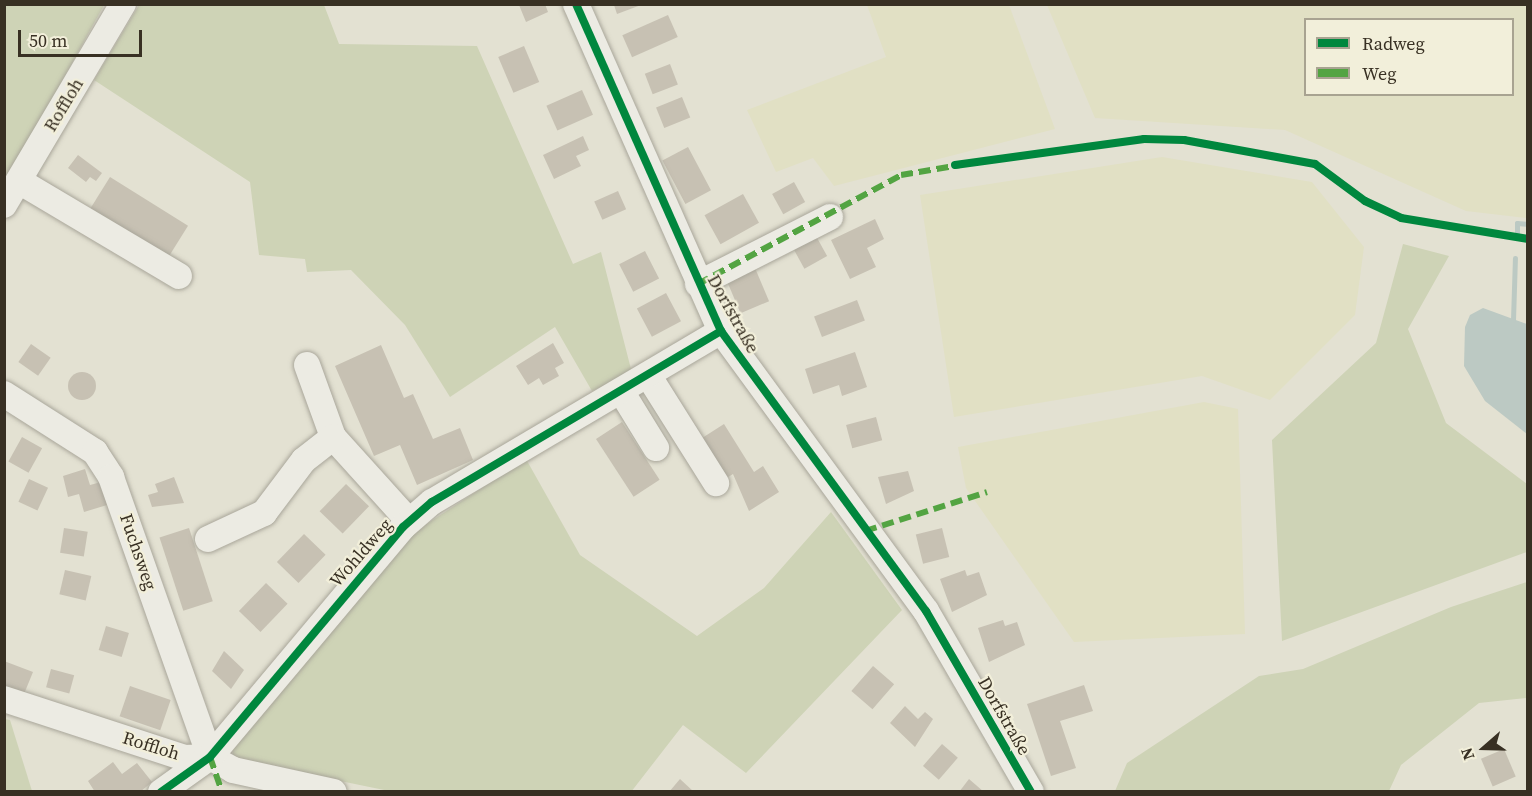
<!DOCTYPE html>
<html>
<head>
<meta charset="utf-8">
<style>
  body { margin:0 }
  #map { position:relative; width:1532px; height:796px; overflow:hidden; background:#e3e1d2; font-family:"Source Serif 4",serif }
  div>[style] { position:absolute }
  .farmland>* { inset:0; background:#e1e0c4 }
  .green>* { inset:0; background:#ced3b6 }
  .water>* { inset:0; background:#bcc9c3 }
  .stream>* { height:5px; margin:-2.5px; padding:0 2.5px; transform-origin:2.5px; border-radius:2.5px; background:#bcc9c3 }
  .building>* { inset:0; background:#c7c1b3; transform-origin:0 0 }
  .round { border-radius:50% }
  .roads { filter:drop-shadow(0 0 2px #a9a69a) drop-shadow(0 0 2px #a9a69a) }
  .minor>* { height:26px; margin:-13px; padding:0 13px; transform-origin:13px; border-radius:13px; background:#ecebe3 }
  .quiet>* { height:6px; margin-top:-3px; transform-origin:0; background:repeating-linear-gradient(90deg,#53a442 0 12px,transparent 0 18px) }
  .cycleway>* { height:8px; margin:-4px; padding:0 4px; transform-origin:4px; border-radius:4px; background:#00873e }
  span { translate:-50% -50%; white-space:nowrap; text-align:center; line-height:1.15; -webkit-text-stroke:4.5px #f2efda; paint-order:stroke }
  .street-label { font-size:18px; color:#383023 }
  .frame { position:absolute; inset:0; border:6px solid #383023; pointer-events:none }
  .legend { position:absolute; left:1304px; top:18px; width:210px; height:78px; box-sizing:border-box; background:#f2efda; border:2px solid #a8a391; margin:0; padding:8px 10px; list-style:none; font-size:18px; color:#383023 }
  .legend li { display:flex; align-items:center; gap:12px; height:30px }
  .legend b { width:30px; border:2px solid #a8a391 }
  .north { position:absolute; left:1454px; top:718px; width:60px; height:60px; -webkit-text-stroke:4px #f2efda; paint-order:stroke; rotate:250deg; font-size:16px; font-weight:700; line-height:24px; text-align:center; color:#383023 }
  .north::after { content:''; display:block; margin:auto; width:21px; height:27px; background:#383023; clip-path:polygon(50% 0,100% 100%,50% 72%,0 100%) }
  .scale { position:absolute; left:18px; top:30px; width:124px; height:27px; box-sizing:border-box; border:3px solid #383023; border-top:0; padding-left:8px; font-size:18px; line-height:21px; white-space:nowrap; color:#383023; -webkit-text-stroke:4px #f2efda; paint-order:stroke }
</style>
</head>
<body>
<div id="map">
  <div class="farmland">
    <div style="clip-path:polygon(867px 5px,1009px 5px,1055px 129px,834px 186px,813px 158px,776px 172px,747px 110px,886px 57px)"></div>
    <div style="clip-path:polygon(evenodd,1047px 5px,1527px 5px,1527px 218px,1466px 211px,1285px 130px,1095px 118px,1047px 5px,1306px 20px,1512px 20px,1512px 94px,1306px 94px,1306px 20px)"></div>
    <div style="clip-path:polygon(1162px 157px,1312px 182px,1364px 247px,1355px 315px,1270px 400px,1202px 376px,954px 417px,920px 195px)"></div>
    <div style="clip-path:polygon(1204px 402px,1238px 409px,1245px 634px,1074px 642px,966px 488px,958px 447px)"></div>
  </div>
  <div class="green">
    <div style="clip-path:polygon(4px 5px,104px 5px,9px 178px,4px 175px)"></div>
    <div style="clip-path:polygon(139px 5px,324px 5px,339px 44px,477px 46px,573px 264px,601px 252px,632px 373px,592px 391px,555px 327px,450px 397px,405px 325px,351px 270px,307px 272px,305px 259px,259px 255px,250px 182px,94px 80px)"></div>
    <div style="clip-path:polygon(1403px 244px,1449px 256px,1408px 329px,1446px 423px,1527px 484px,1527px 552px,1282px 641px,1272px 440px,1376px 343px)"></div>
    <div style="clip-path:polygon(526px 459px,580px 555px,697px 636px,764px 588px,831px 512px,902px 610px,746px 773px,683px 725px,631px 792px,389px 791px,234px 759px,231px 742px,416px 531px)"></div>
    <div style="clip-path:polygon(1527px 582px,1527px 698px,1479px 703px,1401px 765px,1389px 791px,1115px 791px,1127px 763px,1259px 676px,1303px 669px,1451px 607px)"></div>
    <div style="clip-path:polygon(5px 719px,10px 720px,32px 791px,5px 791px)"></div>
  </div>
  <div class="water">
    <div style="clip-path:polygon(1483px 308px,1527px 324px,1527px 434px,1485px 401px,1464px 366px,1465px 327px,1470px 315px)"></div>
  </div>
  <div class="stream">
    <div style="left:1517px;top:233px;width:10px;rotate:-90deg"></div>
    <div style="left:1517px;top:223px;width:11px;rotate:5deg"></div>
    <div style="left:1513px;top:320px;width:62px;rotate:-88.2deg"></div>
  </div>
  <div class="building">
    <div style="clip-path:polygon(510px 4px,545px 4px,548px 12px,526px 22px,519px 5px)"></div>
    <div style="clip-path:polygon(614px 5px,641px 5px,617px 14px)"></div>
    <div style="left:668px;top:15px;width:24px;height:50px;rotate:66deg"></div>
    <div style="left:524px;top:46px;width:39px;height:28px;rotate:67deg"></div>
    <div style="left:670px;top:64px;width:22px;height:27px;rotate:69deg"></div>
    <div style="left:582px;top:90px;width:27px;height:39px;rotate:66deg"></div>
    <div style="left:682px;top:97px;width:22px;height:28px;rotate:68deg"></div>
    <div style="clip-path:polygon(583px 136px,589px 150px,576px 156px,581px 166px,554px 179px,543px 155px)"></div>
    <div style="left:688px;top:147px;width:49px;height:29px;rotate:62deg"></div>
    <div style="clip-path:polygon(78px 155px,102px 173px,96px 181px,90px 177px,86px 182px,68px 168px)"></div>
    <div style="left:110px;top:177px;width:92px;height:40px;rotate:32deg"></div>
    <div style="left:794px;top:182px;width:23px;height:25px;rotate:61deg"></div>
    <div style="left:618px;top:191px;width:20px;height:26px;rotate:66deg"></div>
    <div style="left:743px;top:194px;width:33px;height:44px;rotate:61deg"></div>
    <div style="clip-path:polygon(875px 219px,884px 239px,867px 248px,876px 267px,850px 279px,831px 240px)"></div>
    <div style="left:816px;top:236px;width:23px;height:26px;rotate:61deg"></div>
    <div style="left:645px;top:251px;width:31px;height:29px;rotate:63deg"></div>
    <div style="left:755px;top:268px;width:36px;height:31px;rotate:67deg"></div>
    <div style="left:666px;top:293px;width:32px;height:33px;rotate:62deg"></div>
    <div style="left:857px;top:300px;width:22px;height:46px;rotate:69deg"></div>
    <div style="clip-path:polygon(553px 343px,564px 363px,555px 368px,559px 376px,543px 385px,539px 378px,528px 385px,516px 366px)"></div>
    <div style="left:31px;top:344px;width:24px;height:22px;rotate:35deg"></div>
    <div style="clip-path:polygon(381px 345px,404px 398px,413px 394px,433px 439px,460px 428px,473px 460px,417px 485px,400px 445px,374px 456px,335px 366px)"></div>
    <div style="clip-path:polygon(855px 352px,867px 387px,842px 396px,839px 385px,813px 394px,805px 369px)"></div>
    <div class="round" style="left:68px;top:372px;width:28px;height:28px"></div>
    <div style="left:876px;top:417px;width:24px;height:31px;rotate:75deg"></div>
    <div style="left:622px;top:422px;width:69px;height:31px;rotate:57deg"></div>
    <div style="clip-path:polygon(724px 424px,754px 472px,763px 466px,779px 492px,749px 511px,733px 474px,725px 479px,699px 440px)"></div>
    <div style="left:22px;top:437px;width:23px;height:28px;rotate:29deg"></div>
    <div style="clip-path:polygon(85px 469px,90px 485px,101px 482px,107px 505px,84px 512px,79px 494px,68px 497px,63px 476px)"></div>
    <div style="clip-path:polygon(908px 471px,914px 491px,886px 504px,878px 477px)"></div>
    <div style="clip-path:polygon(174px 477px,184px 503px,152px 507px,148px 495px,158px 492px,155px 484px)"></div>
    <div style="left:29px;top:479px;width:21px;height:25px;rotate:25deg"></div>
    <div style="left:346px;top:484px;width:32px;height:38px;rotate:44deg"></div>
    <div style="left:64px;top:528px;width:24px;height:25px;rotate:9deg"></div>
    <div style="left:189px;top:528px;width:77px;height:31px;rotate:72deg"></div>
    <div style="left:942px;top:528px;width:30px;height:27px;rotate:76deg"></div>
    <div style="left:304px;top:534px;width:30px;height:39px;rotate:44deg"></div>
    <div style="left:65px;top:570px;width:27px;height:25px;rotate:13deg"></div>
    <div style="clip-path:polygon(965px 570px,967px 576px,979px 572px,987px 595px,952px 612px,940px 579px)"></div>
    <div style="left:266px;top:583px;width:30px;height:39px;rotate:44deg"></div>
    <div style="clip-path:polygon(1003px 620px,1005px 626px,1017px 622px,1025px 645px,989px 662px,978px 628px)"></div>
    <div style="left:106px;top:626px;width:24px;height:25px;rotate:17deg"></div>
    <div style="clip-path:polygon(224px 651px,244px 670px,231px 689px,212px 671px)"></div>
    <div style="clip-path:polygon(4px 661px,33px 672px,24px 694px,4px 687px)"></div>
    <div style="left:873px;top:666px;width:28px;height:33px;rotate:41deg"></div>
    <div style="left:51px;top:669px;width:24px;height:19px;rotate:15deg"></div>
    <div style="clip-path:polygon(1084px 685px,1093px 711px,1060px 721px,1076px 768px,1051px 776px,1027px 704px)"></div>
    <div style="left:130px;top:686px;width:43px;height:32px;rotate:19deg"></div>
    <div style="clip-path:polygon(905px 706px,918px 719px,925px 712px,933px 719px,915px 747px,890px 723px)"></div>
    <div style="left:942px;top:744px;width:21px;height:29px;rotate:41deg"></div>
    <div style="left:1504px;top:749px;width:30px;height:25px;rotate:67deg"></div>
    <div style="clip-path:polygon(113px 762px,122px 774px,137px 763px,152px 782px,140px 792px,95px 792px,88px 781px)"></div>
    <div style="clip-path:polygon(680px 779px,694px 792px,669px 792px)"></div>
    <div style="clip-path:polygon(969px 779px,984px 792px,959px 792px)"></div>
  </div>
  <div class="roads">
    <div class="minor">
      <div style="left:576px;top:4px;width:358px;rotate:66.1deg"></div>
      <div style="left:721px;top:331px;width:347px;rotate:53.8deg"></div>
      <div style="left:926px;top:611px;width:209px;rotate:59.9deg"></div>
      <div style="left:19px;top:181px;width:186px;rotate:30.7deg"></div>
      <div style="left:4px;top:205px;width:234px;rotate:-59.4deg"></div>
      <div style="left:698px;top:284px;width:148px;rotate:-26.9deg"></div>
      <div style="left:307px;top:365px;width:77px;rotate:70.1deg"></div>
      <div style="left:333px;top:437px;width:113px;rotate:47.9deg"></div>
      <div style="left:648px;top:375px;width:128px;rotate:57.8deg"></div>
      <div style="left:621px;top:391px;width:67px;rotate:58.4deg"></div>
      <div style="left:4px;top:394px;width:108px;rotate:32.5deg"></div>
      <div style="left:95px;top:452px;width:30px;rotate:57deg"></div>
      <div style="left:111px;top:477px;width:297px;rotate:70.5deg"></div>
      <div style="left:208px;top:539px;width:62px;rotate:-24.9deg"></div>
      <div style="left:264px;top:513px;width:66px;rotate:-53deg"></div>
      <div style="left:304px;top:460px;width:37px;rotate:-38deg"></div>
      <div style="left:4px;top:699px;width:189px;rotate:18.1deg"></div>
      <div style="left:184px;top:758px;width:26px;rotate:-2deg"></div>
      <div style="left:210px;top:757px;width:26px;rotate:29deg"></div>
      <div style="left:233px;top:770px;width:103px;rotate:12.3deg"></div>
      <div style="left:161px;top:792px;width:60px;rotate:-35.5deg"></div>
      <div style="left:210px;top:757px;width:300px;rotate:-50deg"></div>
      <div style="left:403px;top:527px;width:38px;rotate:-41deg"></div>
      <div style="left:432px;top:502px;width:336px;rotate:-30.6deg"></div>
    </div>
  </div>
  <div class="quiet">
    <div style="left:698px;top:284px;width:230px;rotate:-28.2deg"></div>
    <div style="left:901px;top:175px;width:60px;rotate:-9.6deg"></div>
    <div style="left:865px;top:531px;width:128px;rotate:-17.7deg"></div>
    <div style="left:210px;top:757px;width:37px;rotate:71deg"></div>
  </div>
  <div class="cycleway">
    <div style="left:576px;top:4px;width:358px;rotate:66.1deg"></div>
    <div style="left:721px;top:331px;width:347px;rotate:53.8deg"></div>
    <div style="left:926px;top:611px;width:209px;rotate:59.9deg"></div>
    <div style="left:955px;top:165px;width:191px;rotate:-7.8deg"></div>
    <div style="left:1144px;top:139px;width:40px;rotate:1.4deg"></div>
    <div style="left:1184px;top:140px;width:133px;rotate:10.4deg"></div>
    <div style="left:1315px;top:164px;width:62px;rotate:36.5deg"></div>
    <div style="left:1365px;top:201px;width:40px;rotate:25deg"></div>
    <div style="left:1401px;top:218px;width:129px;rotate:9.4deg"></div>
    <div style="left:161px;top:792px;width:60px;rotate:-35.5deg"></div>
    <div style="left:210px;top:757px;width:300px;rotate:-50deg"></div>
    <div style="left:403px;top:527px;width:38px;rotate:-41deg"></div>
    <div style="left:432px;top:502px;width:336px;rotate:-30.6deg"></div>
  </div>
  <div class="street-label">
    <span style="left:64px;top:105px;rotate:-59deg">Roffloh</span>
    <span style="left:733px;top:314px;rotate:61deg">Dorfstraße</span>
    <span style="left:138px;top:552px;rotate:71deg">Fuchsweg</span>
    <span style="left:361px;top:553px;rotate:-49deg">Wohldweg</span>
    <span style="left:1004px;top:716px;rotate:60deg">Dorfstraße</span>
    <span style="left:151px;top:746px;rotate:17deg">Roffloh</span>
  </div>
  <div class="frame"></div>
  <ul class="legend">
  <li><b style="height:8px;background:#00873e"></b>Radweg</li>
  <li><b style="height:8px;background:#53a442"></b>Weg</li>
  </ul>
  <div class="north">N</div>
  <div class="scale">50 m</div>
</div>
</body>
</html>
